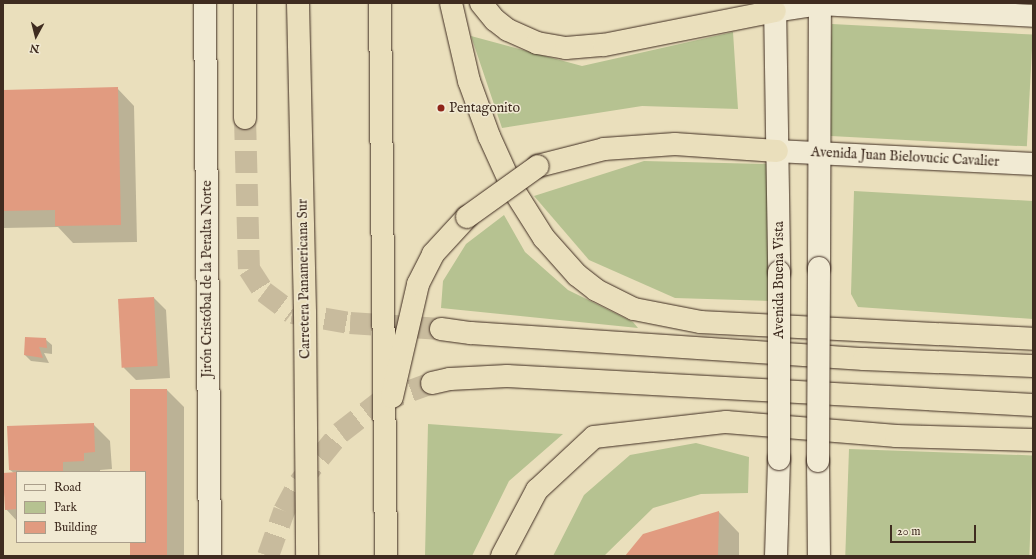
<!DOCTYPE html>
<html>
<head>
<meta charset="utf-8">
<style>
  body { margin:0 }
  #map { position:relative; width:1036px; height:559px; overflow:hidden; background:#eadfbc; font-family:"IM FELL English",serif }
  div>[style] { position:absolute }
  .green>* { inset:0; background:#b6c291; transform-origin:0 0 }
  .shadow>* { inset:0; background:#0003 }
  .building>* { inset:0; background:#e19b80; transform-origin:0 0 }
  .highway-tunnel>* { height:22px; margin-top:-11px; transform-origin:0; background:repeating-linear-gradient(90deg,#c8bb9d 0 22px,transparent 0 33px) }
  .roads { filter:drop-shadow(0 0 1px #3f2c20) drop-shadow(0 0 1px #3f2c20) }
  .secondary>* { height:22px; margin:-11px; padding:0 11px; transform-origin:11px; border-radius:11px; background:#f1ead3 }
  .highway>* { height:22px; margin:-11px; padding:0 11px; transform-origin:11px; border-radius:11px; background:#eadfbc }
  .bridges { filter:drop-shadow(0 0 1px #3f2c20) drop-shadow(0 0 1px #3f2c20) }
  .secondary-bridge>* { height:22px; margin:-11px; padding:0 11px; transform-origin:11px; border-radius:11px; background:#f1ead3 }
  .highway-bridge>* { height:22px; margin:-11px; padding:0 11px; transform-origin:11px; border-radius:11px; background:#eadfbc }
  .dots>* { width:11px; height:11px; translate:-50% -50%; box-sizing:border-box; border:2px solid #f1ead3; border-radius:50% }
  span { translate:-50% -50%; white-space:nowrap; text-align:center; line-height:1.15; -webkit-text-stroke:3px #f1ead3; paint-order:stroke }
  .poi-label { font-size:14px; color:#3f2c20 }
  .left { translate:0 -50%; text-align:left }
  .street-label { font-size:14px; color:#3f2c20 }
  .frame { position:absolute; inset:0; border:4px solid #3f2c20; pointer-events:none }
  .legend { position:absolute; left:16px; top:471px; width:130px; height:72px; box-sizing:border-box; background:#f1ead3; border:1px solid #aa9e8b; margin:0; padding:5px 7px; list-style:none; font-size:12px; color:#3f2c20 }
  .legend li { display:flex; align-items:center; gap:8px; height:20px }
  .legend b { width:20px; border:1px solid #aa9e8b }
  .north { position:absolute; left:16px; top:16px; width:40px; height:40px; -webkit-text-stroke:3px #f1ead3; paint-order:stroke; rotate:187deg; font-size:11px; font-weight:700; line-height:16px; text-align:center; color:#3f2c20 }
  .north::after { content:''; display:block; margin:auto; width:14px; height:18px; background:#3f2c20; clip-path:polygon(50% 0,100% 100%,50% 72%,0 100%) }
  .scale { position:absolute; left:890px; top:525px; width:86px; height:18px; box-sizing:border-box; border:2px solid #3f2c20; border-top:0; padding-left:5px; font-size:12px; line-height:14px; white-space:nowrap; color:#3f2c20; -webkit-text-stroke:3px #f1ead3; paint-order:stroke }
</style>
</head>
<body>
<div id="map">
  <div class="green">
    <div style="left:832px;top:24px;width:201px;height:112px;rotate:3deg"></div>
    <div style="clip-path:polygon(733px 32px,738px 109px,642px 106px,502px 128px,471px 36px,582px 66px)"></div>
    <div style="clip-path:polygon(644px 161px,768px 164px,772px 301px,675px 298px,589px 260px,534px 196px)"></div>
    <div style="clip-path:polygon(854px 191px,1033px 201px,1033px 319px,858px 307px,851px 294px)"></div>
    <div style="clip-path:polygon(504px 215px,525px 252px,568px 290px,633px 322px,638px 328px,441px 308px,443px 281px,466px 244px)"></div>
    <div style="clip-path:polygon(428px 424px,563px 434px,509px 481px,472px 556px,425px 556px)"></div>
    <div style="clip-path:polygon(696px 443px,749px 457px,748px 493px,701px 494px,653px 508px,604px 556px,553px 556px,584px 495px,630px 455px)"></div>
    <div style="left:849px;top:449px;width:184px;height:107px;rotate:2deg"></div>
  </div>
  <div class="shadow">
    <div style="clip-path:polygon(117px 88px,134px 106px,137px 242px,73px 243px,58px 227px,3px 228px,3px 91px)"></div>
    <div style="clip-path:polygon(154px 298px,166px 310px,170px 378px,136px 380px,124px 368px)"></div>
    <div style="clip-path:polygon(45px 339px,52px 345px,52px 354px,44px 353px,49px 363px,31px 361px,25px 355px)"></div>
    <div style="clip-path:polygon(167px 390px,184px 407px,184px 556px,131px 556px,131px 542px,145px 542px,145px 472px,131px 472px)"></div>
    <div style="clip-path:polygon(93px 424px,110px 441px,112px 469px,100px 470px,100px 472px,17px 472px,17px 521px,6px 509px,3px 475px,3px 442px,3px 474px,14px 473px,10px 470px)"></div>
    <div style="clip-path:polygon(719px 512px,739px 533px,739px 556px,626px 556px)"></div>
  </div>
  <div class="building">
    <div style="clip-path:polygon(118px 87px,121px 225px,55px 226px,55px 210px,3px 211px,3px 90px)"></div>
    <div style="left:154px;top:297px;width:69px;height:36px;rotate:87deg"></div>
    <div style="clip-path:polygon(25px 337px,46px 338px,47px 348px,39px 347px,43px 358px,24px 355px)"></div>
    <div style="clip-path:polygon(130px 389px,167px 389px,167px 556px,130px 556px,130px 542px,145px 542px,145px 472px,130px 472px)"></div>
    <div style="clip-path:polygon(94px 423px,95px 452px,84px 453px,84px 461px,63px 462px,63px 472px,9px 470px,7px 426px)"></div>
    <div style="clip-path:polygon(17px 472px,17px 509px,5px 510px,3px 473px)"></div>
    <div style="clip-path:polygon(719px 511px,718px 556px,625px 556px,643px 534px)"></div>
  </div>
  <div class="highway-tunnel">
    <div style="left:245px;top:118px;width:151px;rotate:88.5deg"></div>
    <div style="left:249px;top:269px;width:27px;rotate:57deg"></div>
    <div style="left:264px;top:292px;width:35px;rotate:37deg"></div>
    <div style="left:292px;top:313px;width:59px;rotate:9.8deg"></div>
    <div style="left:350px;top:323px;width:91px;rotate:3.8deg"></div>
    <div style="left:268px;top:556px;width:48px;rotate:-70.4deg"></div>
    <div style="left:284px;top:511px;width:32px;rotate:-62deg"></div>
    <div style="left:299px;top:483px;width:65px;rotate:-50.6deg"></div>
    <div style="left:340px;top:433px;width:51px;rotate:-37.8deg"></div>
    <div style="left:380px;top:402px;width:55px;rotate:-20.1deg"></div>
  </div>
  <div class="roads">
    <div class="secondary">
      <div style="left:205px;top:3px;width:553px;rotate:89.48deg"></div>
      <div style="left:775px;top:3px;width:269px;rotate:89.1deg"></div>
      <div style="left:775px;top:11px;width:46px;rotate:-8.8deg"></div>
      <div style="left:820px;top:4px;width:213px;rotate:3.2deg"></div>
      <div style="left:777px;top:151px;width:256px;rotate:2.9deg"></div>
      <div style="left:819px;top:268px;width:265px;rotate:-89.8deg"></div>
      <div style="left:818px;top:461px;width:95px;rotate:89.4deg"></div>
      <div style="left:776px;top:556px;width:97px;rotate:-88.2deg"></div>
    </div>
    <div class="highway">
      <div style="left:298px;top:3px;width:310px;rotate:88.7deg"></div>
      <div style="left:305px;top:313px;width:243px;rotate:89.5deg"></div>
      <div style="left:380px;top:3px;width:553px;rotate:89.38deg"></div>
      <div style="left:451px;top:3px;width:80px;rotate:77deg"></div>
      <div style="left:469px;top:81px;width:59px;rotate:70deg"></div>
      <div style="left:489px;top:136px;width:58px;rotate:65.6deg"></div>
      <div style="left:513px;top:189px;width:58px;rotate:57.7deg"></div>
      <div style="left:544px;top:238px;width:50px;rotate:48.3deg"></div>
      <div style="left:577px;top:275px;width:24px;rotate:38deg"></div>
      <div style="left:596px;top:290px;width:42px;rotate:26.6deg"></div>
      <div style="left:634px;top:309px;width:67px;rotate:11.1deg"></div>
      <div style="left:700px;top:322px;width:333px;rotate:2.9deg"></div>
      <div style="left:481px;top:3px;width:22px;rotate:51deg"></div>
      <div style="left:495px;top:20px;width:16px;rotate:38deg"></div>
      <div style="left:508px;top:30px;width:32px;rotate:24deg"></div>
      <div style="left:537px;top:43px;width:29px;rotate:10deg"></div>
      <div style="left:566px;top:48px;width:38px;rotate:-5deg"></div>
      <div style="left:604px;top:45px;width:174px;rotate:-11.2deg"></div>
      <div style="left:245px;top:118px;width:115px;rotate:-90deg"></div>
      <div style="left:538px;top:166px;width:68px;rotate:-14.4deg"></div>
      <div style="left:604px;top:149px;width:71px;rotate:-4deg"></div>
      <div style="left:675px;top:144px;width:102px;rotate:3.9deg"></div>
      <div style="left:441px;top:329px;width:30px;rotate:8deg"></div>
      <div style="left:471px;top:333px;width:394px;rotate:3.8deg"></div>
      <div style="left:864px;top:359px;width:169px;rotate:2.4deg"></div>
      <div style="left:432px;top:383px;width:18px;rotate:-13deg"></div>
      <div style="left:450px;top:379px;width:57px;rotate:-3deg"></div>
      <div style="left:507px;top:376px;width:527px;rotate:3.16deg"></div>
      <div style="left:392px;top:397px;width:116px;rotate:-77deg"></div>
      <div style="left:418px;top:284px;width:34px;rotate:-63deg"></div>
      <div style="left:433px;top:254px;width:50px;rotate:-47.4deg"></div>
      <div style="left:502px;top:556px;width:75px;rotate:-62.1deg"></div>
      <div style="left:537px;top:490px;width:78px;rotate:-42.9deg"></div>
      <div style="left:594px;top:437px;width:133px;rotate:-6.5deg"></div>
      <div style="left:726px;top:422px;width:171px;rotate:4.7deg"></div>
      <div style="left:896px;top:436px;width:137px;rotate:1.7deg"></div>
    </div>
  </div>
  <div class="bridges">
    <div class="secondary-bridge">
      <div style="left:779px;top:272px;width:187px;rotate:90deg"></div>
      <div style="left:818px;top:461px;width:193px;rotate:-89.7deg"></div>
    </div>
    <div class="highway-bridge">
      <div style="left:467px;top:217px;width:87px;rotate:-35.7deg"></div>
    </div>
  </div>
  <div class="dots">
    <div style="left:441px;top:108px;background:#8f2418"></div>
  </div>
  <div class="poi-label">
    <span class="left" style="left:449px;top:108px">Pentagonito</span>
  </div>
  <div class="street-label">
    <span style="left:905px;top:157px;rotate:3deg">Avenida Juan Bielovucic Cavalier</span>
    <span style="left:207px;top:279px;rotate:-90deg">Jirón Cristóbal de la Peralta Norte</span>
    <span style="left:304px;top:279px;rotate:-91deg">Carretera Panamericana Sur</span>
    <span style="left:779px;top:280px;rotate:-90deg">Avenida Buena Vista</span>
  </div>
  <div class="frame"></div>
  <ul class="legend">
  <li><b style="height:5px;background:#f1ead3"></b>Road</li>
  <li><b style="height:11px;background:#b6c291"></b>Park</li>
  <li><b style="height:11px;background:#e19b80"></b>Building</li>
  </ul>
  <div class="north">N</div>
  <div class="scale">20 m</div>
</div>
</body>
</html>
